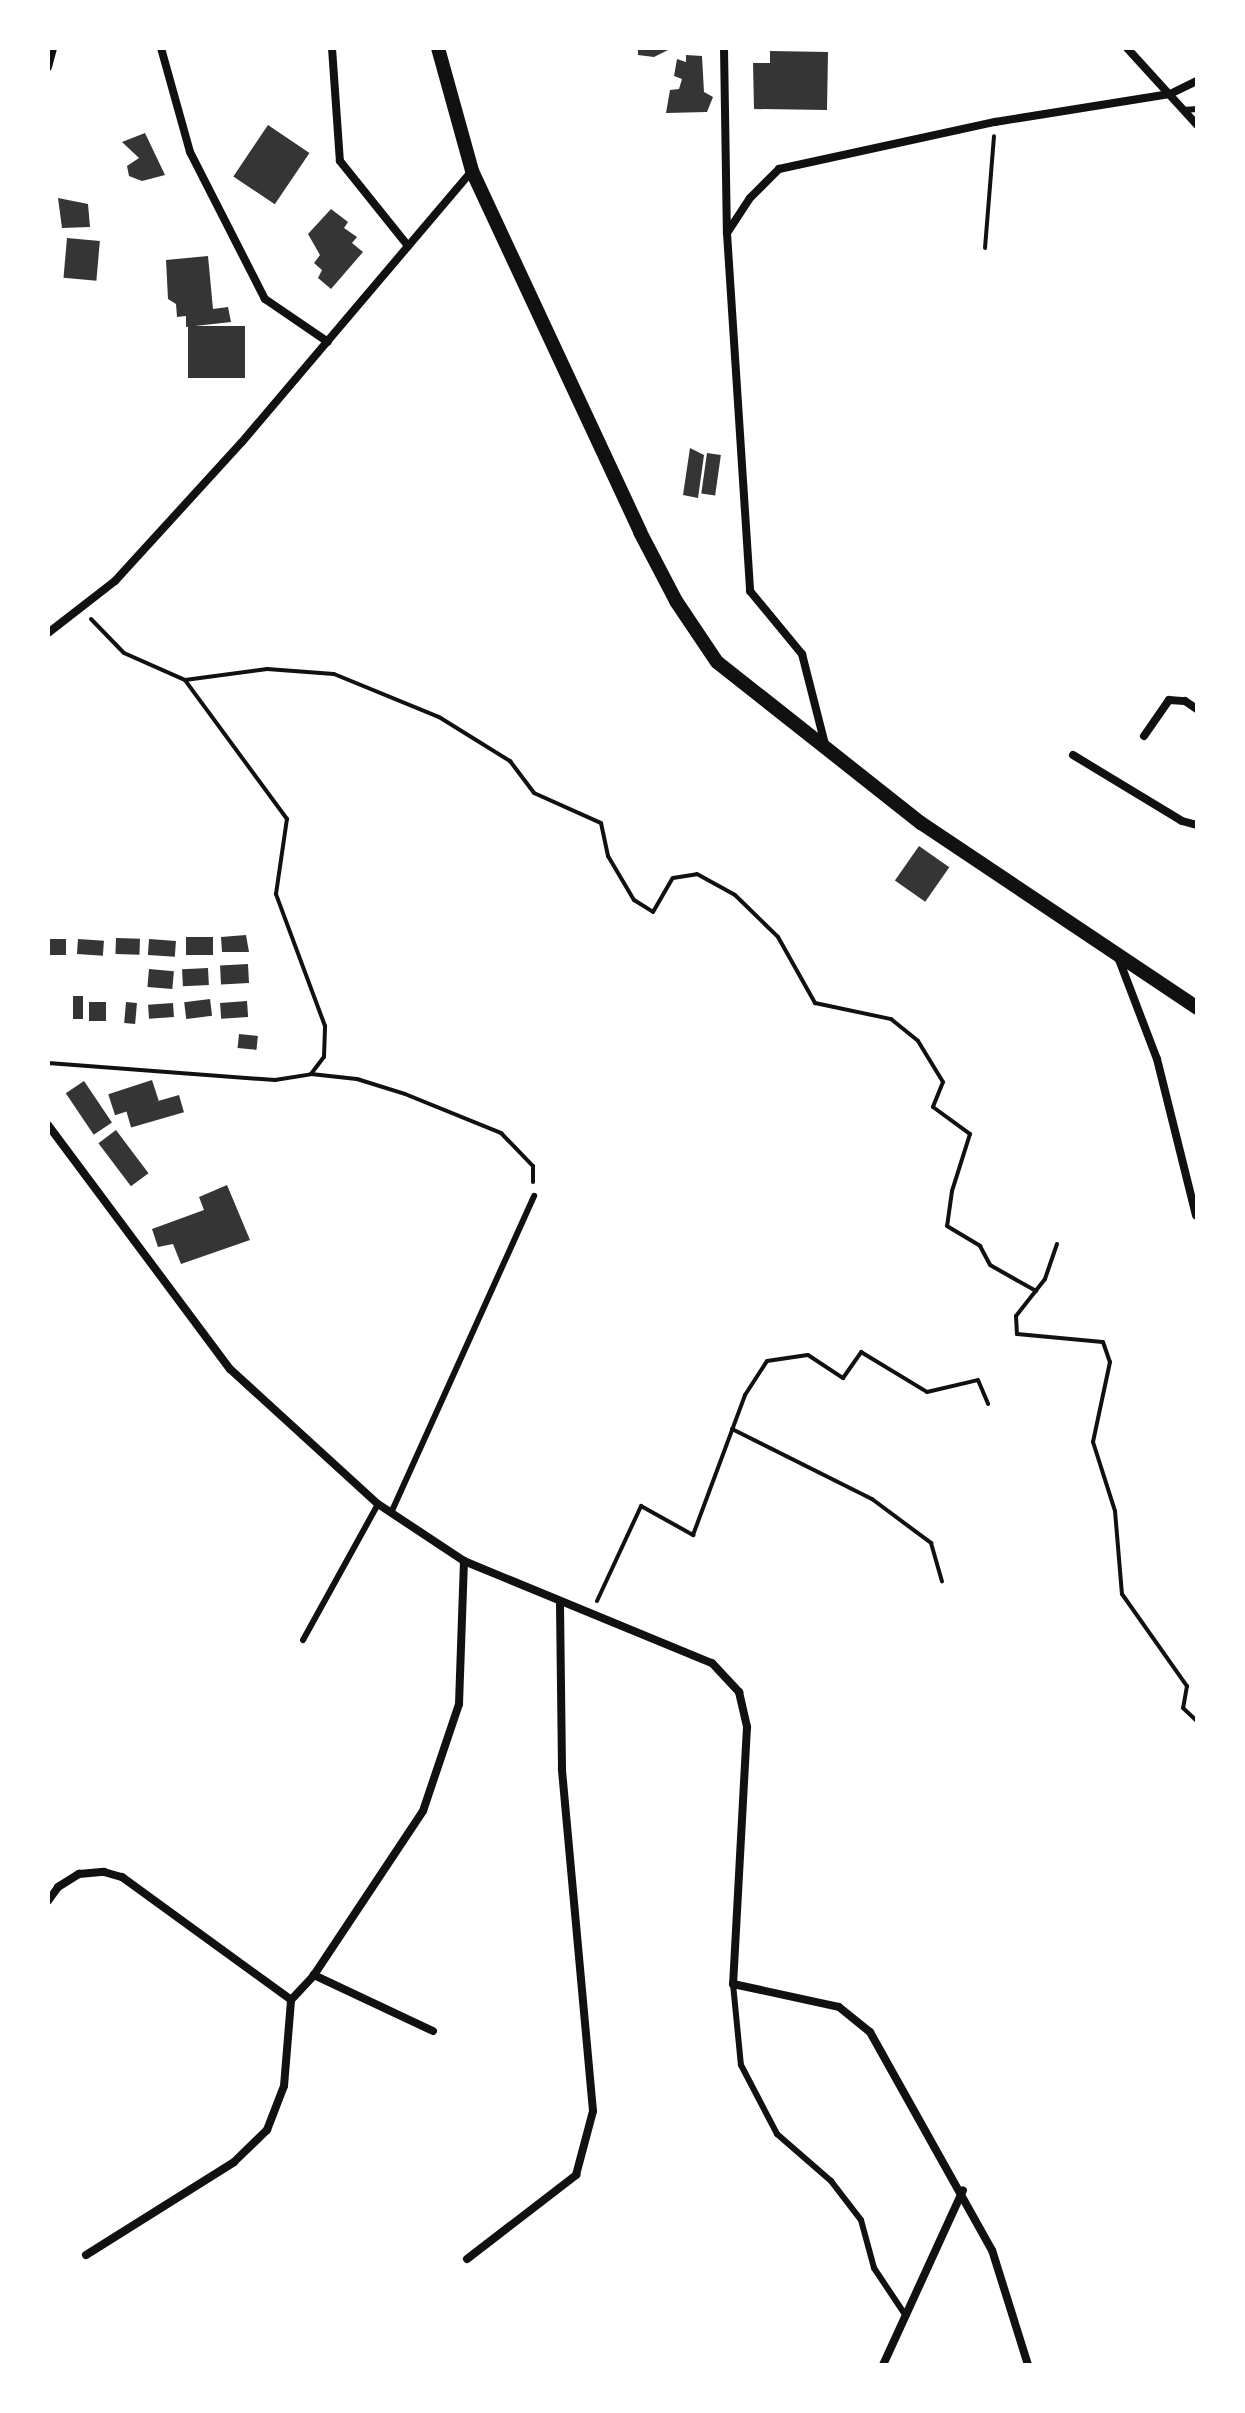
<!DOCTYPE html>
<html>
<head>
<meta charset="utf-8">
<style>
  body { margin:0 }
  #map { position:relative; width:1245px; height:2413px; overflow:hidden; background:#fff; font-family:"Golos Text",sans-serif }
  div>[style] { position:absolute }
  .building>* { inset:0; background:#353535; transform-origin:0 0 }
  .path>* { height:4px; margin:-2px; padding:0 2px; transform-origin:2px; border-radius:2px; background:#111 }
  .service>* { height:6px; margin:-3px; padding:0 3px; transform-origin:3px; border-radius:3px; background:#111 }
  .minor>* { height:8px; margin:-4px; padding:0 4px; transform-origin:4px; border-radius:4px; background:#111 }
  .tertiary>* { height:14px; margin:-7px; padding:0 7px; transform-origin:7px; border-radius:7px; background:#111 }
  span { translate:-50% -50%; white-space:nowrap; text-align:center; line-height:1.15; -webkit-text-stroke:6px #fff; paint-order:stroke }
  .frame { position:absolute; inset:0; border:50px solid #fff; pointer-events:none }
</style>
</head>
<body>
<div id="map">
  <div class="building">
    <div style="clip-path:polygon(638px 48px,672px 48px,654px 57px,638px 55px)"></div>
    <div style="clip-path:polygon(770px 51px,828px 52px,827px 110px,754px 109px,753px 63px,770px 63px)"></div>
    <div style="clip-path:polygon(686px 55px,702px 56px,704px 92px,713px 97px,707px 112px,666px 113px,670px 90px,679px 89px,682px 79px,674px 76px,677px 59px,686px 62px)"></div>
    <div style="left:268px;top:125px;width:50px;height:62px;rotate:34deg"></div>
    <div style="clip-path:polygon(145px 133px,165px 175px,142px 181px,129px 176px,127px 166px,139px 158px,122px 142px)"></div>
    <div style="clip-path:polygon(58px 198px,88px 204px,90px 227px,62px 228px)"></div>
    <div style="clip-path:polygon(331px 209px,348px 222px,344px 228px,357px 237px,352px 243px,363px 252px,331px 289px,318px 278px,322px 270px,314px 263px,320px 255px,308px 234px)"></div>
    <div style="left:67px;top:238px;width:33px;height:40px;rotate:5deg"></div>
    <div style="clip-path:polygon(208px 256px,213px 309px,228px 307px,231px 322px,186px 327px,186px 316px,177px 317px,176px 304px,168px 299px,166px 260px)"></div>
    <div style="left:245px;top:326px;width:52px;height:57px;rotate:90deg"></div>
    <div style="clip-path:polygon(690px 448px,704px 455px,698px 498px,683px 495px)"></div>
    <div style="left:707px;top:453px;width:14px;height:41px;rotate:8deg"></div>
    <div style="left:919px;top:846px;width:37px;height:42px;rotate:35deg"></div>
    <div style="clip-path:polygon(246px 935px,249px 952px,222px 952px,221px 937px)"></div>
    <div style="left:186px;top:937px;width:27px;height:18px"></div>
    <div style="left:116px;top:938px;width:24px;height:16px;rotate:2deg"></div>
    <div style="left:48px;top:939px;width:18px;height:16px"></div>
    <div style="left:78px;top:939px;width:26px;height:15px;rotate:4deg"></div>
    <div style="left:149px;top:939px;width:27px;height:16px;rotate:4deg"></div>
    <div style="left:248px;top:964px;width:19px;height:28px;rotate:87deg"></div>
    <div style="left:208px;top:968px;width:17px;height:26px;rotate:87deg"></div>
    <div style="left:149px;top:969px;width:25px;height:18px;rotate:5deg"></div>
    <div style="left:73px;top:996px;width:10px;height:23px"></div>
    <div style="left:210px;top:999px;width:17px;height:26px;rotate:83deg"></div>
    <div style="left:247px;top:1001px;width:16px;height:27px;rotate:86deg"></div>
    <div style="left:89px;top:1002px;width:17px;height:19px"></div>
    <div style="left:126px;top:1002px;width:11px;height:21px;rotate:5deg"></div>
    <div style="left:173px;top:1003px;width:14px;height:25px;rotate:86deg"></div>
    <div style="left:239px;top:1034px;width:19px;height:14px;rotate:6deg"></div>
    <div style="left:152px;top:1080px;width:22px;height:46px;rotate:72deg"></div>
    <div style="left:84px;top:1081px;width:50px;height:22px;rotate:56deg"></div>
    <div style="left:179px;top:1095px;width:18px;height:55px;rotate:74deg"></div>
    <div style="left:116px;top:1130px;width:54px;height:22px;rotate:53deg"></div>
    <div style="clip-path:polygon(227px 1185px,250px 1240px,181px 1264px,173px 1244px,158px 1247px,152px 1229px,204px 1210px,199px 1197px)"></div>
  </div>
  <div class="path">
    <div style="left:985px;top:248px;width:112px;rotate:-85.4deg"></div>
    <div style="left:91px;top:619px;width:47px;rotate:45.9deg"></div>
    <div style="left:124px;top:653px;width:67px;rotate:23.9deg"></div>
    <div style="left:48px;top:1063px;width:228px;rotate:4.3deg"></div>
    <div style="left:275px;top:1080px;width:36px;rotate:-9deg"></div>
    <div style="left:311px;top:1074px;width:21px;rotate:-53deg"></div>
    <div style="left:324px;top:1057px;width:31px;rotate:-88deg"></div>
    <div style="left:325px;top:1026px;width:141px;rotate:-110.4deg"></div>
    <div style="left:276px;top:894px;width:76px;rotate:-81.7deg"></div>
    <div style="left:287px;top:819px;width:172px;rotate:-126.3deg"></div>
    <div style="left:185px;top:680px;width:83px;rotate:-7.6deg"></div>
    <div style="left:267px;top:669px;width:67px;rotate:4.3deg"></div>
    <div style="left:334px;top:674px;width:113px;rotate:22.3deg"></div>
    <div style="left:439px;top:717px;width:84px;rotate:31.8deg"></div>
    <div style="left:510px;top:761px;width:40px;rotate:53deg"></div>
    <div style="left:534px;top:793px;width:73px;rotate:24.1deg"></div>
    <div style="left:601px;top:823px;width:34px;rotate:78deg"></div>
    <div style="left:608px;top:856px;width:51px;rotate:59.4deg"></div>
    <div style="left:634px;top:900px;width:22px;rotate:32deg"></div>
    <div style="left:653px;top:912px;width:39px;rotate:-60deg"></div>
    <div style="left:673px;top:878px;width:24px;rotate:-9deg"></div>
    <div style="left:697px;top:874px;width:43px;rotate:28.9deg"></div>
    <div style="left:735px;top:895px;width:60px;rotate:44.3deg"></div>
    <div style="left:778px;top:937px;width:76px;rotate:60.7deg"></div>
    <div style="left:815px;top:1003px;width:78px;rotate:11.9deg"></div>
    <div style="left:891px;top:1019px;width:35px;rotate:39deg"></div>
    <div style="left:918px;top:1041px;width:48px;rotate:58.6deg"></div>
    <div style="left:943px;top:1082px;width:27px;rotate:112deg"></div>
    <div style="left:933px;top:1107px;width:46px;rotate:36.1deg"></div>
    <div style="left:970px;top:1134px;width:60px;rotate:107.5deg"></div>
    <div style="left:952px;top:1191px;width:35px;rotate:98deg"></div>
    <div style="left:947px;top:1226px;width:39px;rotate:31deg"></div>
    <div style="left:980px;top:1246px;width:21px;rotate:62deg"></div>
    <div style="left:990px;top:1265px;width:53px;rotate:29.5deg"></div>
    <div style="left:311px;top:1074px;width:46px;rotate:6.2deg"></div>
    <div style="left:357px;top:1079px;width:50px;rotate:17.4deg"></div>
    <div style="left:405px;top:1094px;width:104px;rotate:22.1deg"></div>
    <div style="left:501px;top:1133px;width:46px;rotate:45.9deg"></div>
    <div style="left:533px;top:1166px;width:16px;rotate:90deg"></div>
    <div style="left:1057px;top:1244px;width:37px;rotate:109deg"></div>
    <div style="left:1045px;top:1279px;width:47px;rotate:128.1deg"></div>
    <div style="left:1016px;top:1316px;width:18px;rotate:87deg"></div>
    <div style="left:1017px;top:1334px;width:86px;rotate:5.3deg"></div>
    <div style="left:1103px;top:1342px;width:21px;rotate:71deg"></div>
    <div style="left:1110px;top:1362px;width:82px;rotate:102deg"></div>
    <div style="left:1093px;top:1442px;width:72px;rotate:72.3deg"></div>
    <div style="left:1115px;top:1511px;width:83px;rotate:85.2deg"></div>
    <div style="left:1122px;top:1594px;width:113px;rotate:54.8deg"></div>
    <div style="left:1187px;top:1686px;width:22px;rotate:100deg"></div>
    <div style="left:1183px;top:1708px;width:19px;rotate:43deg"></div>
    <div style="left:732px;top:1429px;width:157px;rotate:26.6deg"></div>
    <div style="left:872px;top:1499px;width:74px;rotate:36.7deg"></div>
    <div style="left:931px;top:1543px;width:40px;rotate:74deg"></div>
    <div style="left:597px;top:1601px;width:105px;rotate:-65.1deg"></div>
    <div style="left:641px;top:1506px;width:60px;rotate:29.1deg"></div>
    <div style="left:693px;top:1535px;width:149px;rotate:-69.6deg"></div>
    <div style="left:745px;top:1395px;width:40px;rotate:-57.1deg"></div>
    <div style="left:767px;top:1361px;width:41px;rotate:-8.3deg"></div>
    <div style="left:808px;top:1355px;width:42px;rotate:33.3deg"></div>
    <div style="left:843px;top:1378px;width:32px;rotate:-55deg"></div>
    <div style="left:861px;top:1352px;width:77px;rotate:31.2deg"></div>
    <div style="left:927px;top:1392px;width:52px;rotate:-13.2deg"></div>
    <div style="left:978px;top:1380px;width:26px;rotate:67deg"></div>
  </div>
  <div class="service">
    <div style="left:1184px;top:110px;width:13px;rotate:-4deg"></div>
    <div style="left:391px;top:1513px;width:348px;rotate:-65.7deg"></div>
    <div style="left:303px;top:1640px;width:155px;rotate:-61.1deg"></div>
    <div style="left:733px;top:1984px;width:81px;rotate:84.4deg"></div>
    <div style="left:741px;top:2065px;width:78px;rotate:62.4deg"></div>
    <div style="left:777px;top:2134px;width:72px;rotate:41deg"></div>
    <div style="left:831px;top:2181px;width:49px;rotate:52.4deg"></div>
    <div style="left:861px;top:2220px;width:50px;rotate:74.8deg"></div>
    <div style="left:874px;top:2268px;width:58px;rotate:56.3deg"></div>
  </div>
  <div class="minor">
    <div style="left:161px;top:48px;width:108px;rotate:74.4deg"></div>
    <div style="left:190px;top:152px;width:165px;rotate:63deg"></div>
    <div style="left:265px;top:299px;width:76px;rotate:34.3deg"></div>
    <div style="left:332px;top:48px;width:113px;rotate:86deg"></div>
    <div style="left:340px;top:161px;width:109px;rotate:51.3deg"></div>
    <div style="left:724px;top:48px;width:185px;rotate:89.1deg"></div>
    <div style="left:727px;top:233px;width:359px;rotate:86.3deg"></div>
    <div style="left:750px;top:591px;width:82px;rotate:50.5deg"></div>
    <div style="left:802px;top:654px;width:97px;rotate:75.7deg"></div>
    <div style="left:1127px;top:48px;width:104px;rotate:47.7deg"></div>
    <div style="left:48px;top:67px;width:20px;rotate:-75deg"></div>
    <div style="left:727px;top:233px;width:42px;rotate:-56.7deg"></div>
    <div style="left:750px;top:198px;width:41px;rotate:-45deg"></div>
    <div style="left:779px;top:169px;width:221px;rotate:-12.3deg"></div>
    <div style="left:995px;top:122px;width:177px;rotate:-9.1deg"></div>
    <div style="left:1170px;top:94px;width:30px;rotate:-26deg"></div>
    <div style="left:48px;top:633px;width:85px;rotate:-37.8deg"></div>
    <div style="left:115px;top:581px;width:188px;rotate:-47.6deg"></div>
    <div style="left:242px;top:442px;width:355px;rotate:-49.7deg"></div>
    <div style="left:1144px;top:736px;width:44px;rotate:-55.2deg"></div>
    <div style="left:1169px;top:700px;width:16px;rotate:4deg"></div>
    <div style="left:1185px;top:701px;width:14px;rotate:34deg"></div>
    <div style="left:1073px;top:755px;width:127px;rotate:31.2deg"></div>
    <div style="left:1182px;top:821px;width:16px;rotate:15deg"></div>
    <div style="left:1118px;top:957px;width:109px;rotate:69.1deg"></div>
    <div style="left:1157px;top:1059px;width:161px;rotate:76deg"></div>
    <div style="left:48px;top:1125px;width:304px;rotate:53.3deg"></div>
    <div style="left:230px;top:1369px;width:200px;rotate:42.4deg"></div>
    <div style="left:378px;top:1504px;width:103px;rotate:33.5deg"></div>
    <div style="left:464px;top:1561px;width:268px;rotate:22.4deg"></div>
    <div style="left:712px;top:1663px;width:40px;rotate:47deg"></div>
    <div style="left:739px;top:1692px;width:36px;rotate:77deg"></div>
    <div style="left:747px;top:1727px;width:257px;rotate:93.1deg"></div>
    <div style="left:733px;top:1984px;width:108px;rotate:12.2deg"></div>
    <div style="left:839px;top:2007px;width:40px;rotate:39deg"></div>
    <div style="left:870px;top:2032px;width:250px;rotate:60.8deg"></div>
    <div style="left:992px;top:2250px;width:121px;rotate:72.6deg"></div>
    <div style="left:48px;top:1901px;width:17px;rotate:-54deg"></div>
    <div style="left:58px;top:1887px;width:25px;rotate:-32deg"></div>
    <div style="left:79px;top:1874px;width:25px;rotate:-5deg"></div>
    <div style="left:104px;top:1872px;width:19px;rotate:16deg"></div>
    <div style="left:122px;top:1877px;width:209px;rotate:36deg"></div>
    <div style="left:291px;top:2000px;width:34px;rotate:-47deg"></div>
    <div style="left:433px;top:2031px;width:132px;rotate:-154.8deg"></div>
    <div style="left:314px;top:1975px;width:197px;rotate:-56.4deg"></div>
    <div style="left:423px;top:1811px;width:113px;rotate:-71.4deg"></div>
    <div style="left:459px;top:1704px;width:143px;rotate:-88deg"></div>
    <div style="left:86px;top:2255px;width:175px;rotate:-32.1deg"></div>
    <div style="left:234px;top:2162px;width:46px;rotate:-44.1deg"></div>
    <div style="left:267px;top:2130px;width:47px;rotate:-68.9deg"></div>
    <div style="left:284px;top:2086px;width:86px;rotate:-85.3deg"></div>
    <div style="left:467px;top:2259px;width:138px;rotate:-37.6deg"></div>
    <div style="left:576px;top:2175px;width:66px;rotate:-75.1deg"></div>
    <div style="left:593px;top:2111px;width:344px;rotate:-95.2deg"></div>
    <div style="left:562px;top:1768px;width:165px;rotate:-90.7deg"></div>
    <div style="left:883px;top:2365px;width:192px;rotate:-65.4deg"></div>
  </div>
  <div class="tertiary">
    <div style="left:438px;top:48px;width:128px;rotate:74.5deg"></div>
    <div style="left:472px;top:171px;width:398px;rotate:65deg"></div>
    <div style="left:640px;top:532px;width:78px;rotate:62.4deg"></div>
    <div style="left:676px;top:601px;width:73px;rotate:56.1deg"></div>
    <div style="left:717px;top:662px;width:260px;rotate:38.3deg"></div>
    <div style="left:921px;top:823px;width:332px;rotate:33.8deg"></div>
  </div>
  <div class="frame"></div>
</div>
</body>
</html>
